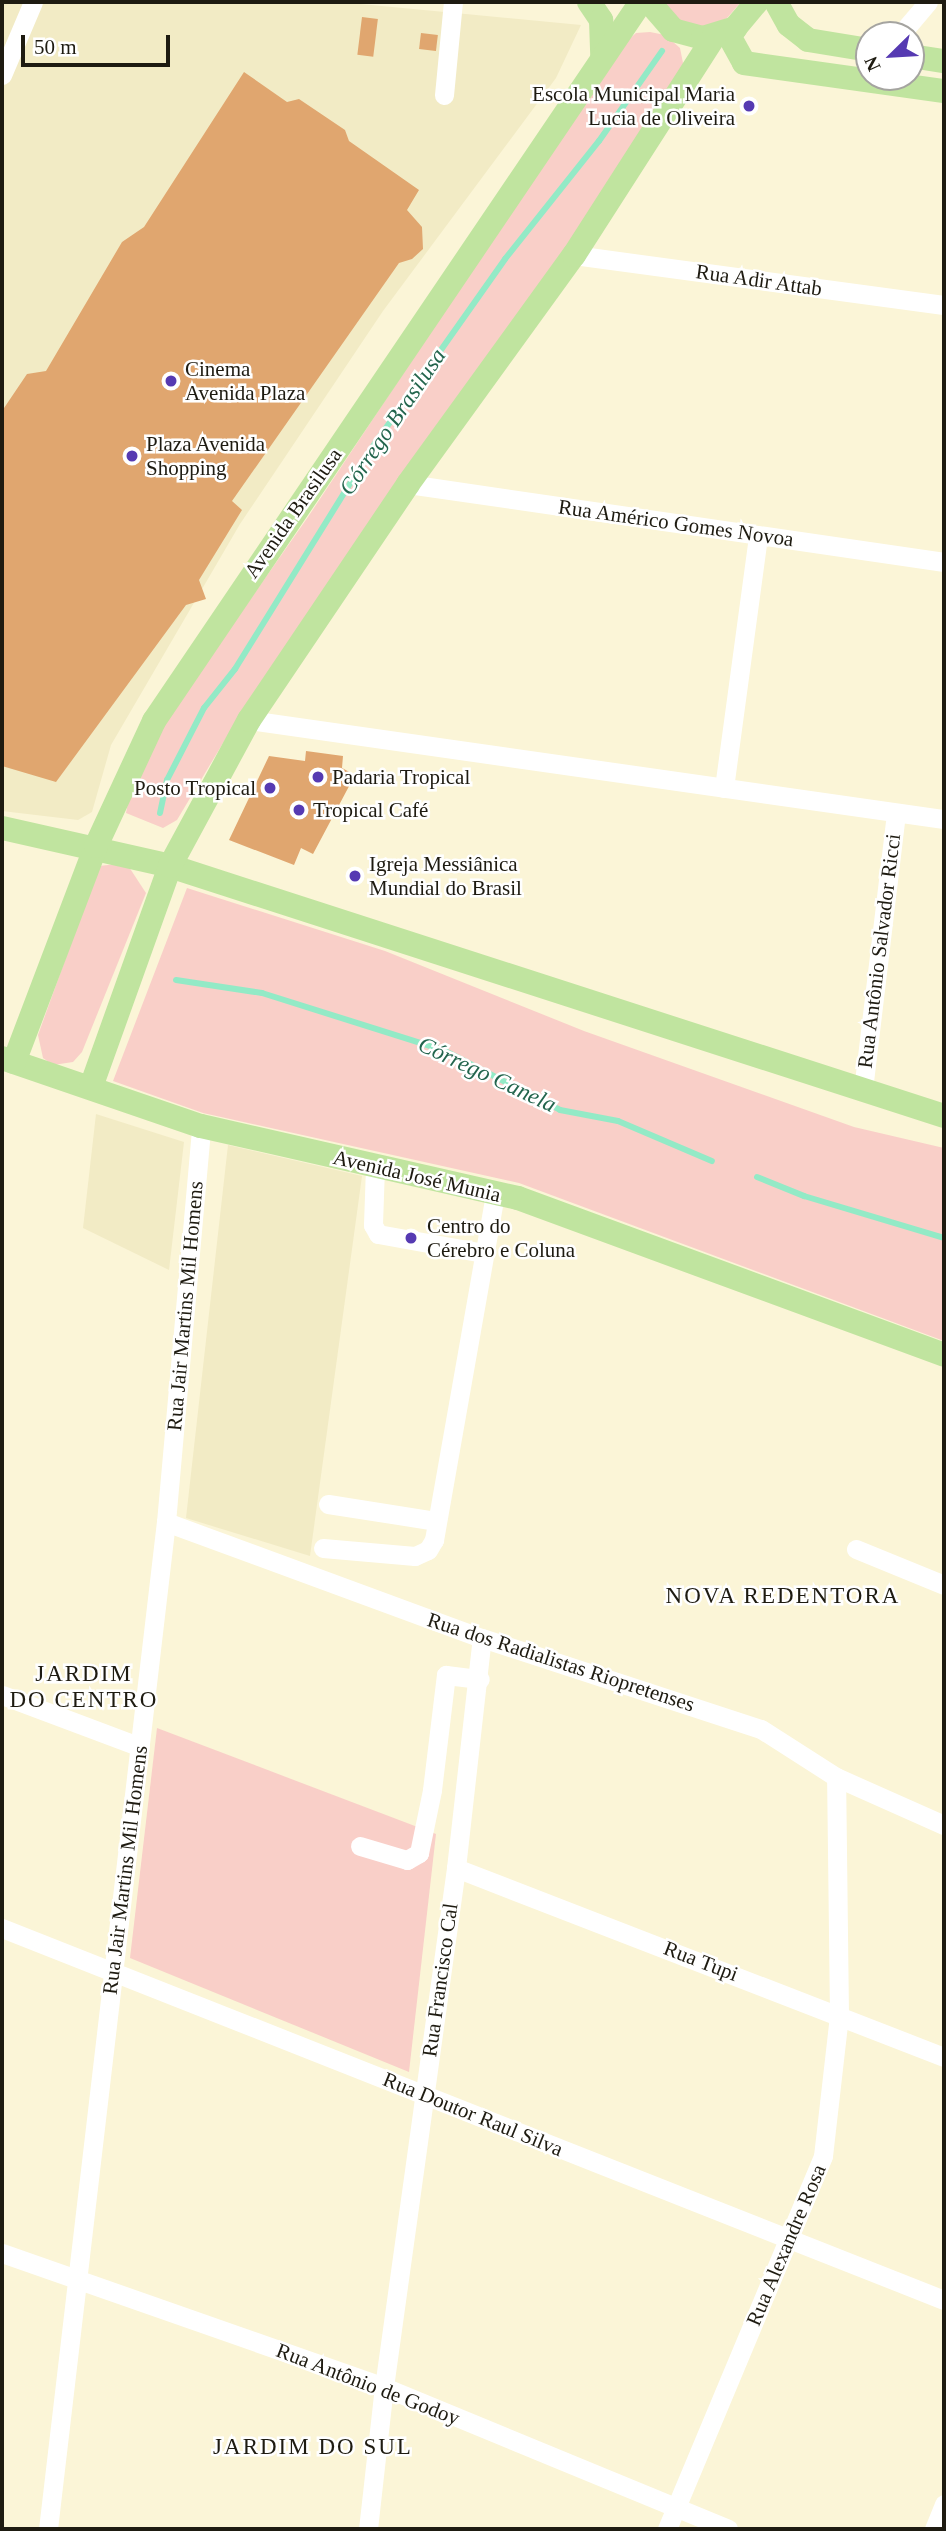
<!DOCTYPE html>
<html>
<head>
<meta charset="utf-8">
<style>
  body { margin:0 }
  #map { position:relative; width:946px; height:2531px; overflow:hidden; background:#fbf5d7; font-family:"Times New Roman",serif }
  div>[style] { position:absolute }
  .built>* { inset:0; background:#f2ebc5 }
  .green>* { inset:0; background:#f9cfc8 }
  .stream>* { height:6px; margin:-3px; padding:0 3px; transform-origin:3px; border-radius:3px; background:#93eac6 }
  .building>* { inset:0; background:#e0a66f; transform-origin:0 0 }
  .minor>* { height:19px; margin:-9.5px; padding:0 9.5px; transform-origin:9.5px; border-radius:9.5px; background:#fff }
  .major>* { height:24px; margin:-12px; padding:0 12px; transform-origin:12px; border-radius:12px; background:#c0e49f }
  .dots>* { width:19px; height:19px; translate:-50% -50%; box-sizing:border-box; border:4px solid #fff; border-radius:50% }
  span { translate:-50% -50%; white-space:nowrap; text-align:center; line-height:1.15; -webkit-text-stroke:5px #fff; paint-order:stroke }
  .poi-label { font-size:21px; color:#1e1b11 }
  .right { translate:-100% -50%; text-align:right }
  .left { translate:0 -50%; text-align:left }
  .street-label { font-size:21px; color:#1e1b11 }
  .water-label { font-size:23px; color:#23654d; font-style:italic }
  .neighbourhood-label { font-size:23px; color:#1e1b11; letter-spacing:2px }
  .frame { position:absolute; inset:0; border:4px solid #1e1b11; pointer-events:none }
  .north { position:absolute; left:855px; top:21px; width:70px; height:70px; box-sizing:border-box; background:#fff; border:2px solid #a5a4a0; border-radius:50%; rotate:246deg; font-size:19px; font-weight:700; line-height:28px; text-align:center; color:#1e1b11 }
  .north::after { content:''; display:block; margin:auto; width:24px; height:32px; background:#563ab2; clip-path:polygon(50% 0,100% 100%,50% 72%,0 100%) }
  .scale { position:absolute; left:21px; top:35px; width:149px; height:32px; box-sizing:border-box; border:4px solid #1e1b11; border-top:0; padding-left:9px; font-size:21px; line-height:24px; white-space:nowrap; color:#1e1b11; -webkit-text-stroke:5px #fff; paint-order:stroke }
</style>
</head>
<body>
<div id="map">
  <div class="built">
    <div style="clip-path:polygon(2px 2px,340px 2px,581px 25px,556px 78px,383px 311px,240px 524px,111px 745px,92px 812px,78px 820px,2px 811px)"></div>
    <div style="clip-path:polygon(96px 1114px,184px 1142px,169px 1270px,83px 1228px)"></div>
    <div style="clip-path:polygon(228px 1145px,362px 1176px,310px 1556px,186px 1518px)"></div>
  </div>
  <div class="green">
    <div style="clip-path:polygon(662px 2px,741px 2px,727px 18px,711px 26px,694px 27px,677px 20px)"></div>
    <div style="clip-path:polygon(650px 32px,665px 35px,680px 48px,684px 68px,651px 124px,229px 733px,177px 820px,163px 828px,126px 813px,131px 788px,158px 731px,308px 517px,619px 48px,636px 33px)"></div>
    <div style="clip-path:polygon(117px 864px,129px 867px,146px 893px,82px 1052px,73px 1062px,53px 1065px,43px 1058px,38px 1035px,99px 866px)"></div>
    <div style="clip-path:polygon(187px 888px,385px 951px,584px 1031px,854px 1127px,944px 1148px,944px 1341px,519px 1183px,203px 1113px,113px 1081px)"></div>
    <div style="clip-path:polygon(157px 1728px,436px 1834px,409px 2072px,130px 1958px)"></div>
  </div>
  <div class="stream">
    <div style="left:160px;top:813px;width:34px;rotate:-78deg"></div>
    <div style="left:167px;top:780px;width:81px;rotate:-62.8deg"></div>
    <div style="left:204px;top:708px;width:50px;rotate:-51.5deg"></div>
    <div style="left:235px;top:669px;width:267px;rotate:-58.2deg"></div>
    <div style="left:376px;top:442px;width:224px;rotate:-54.8deg"></div>
    <div style="left:505px;top:259px;width:151px;rotate:-51.5deg"></div>
    <div style="left:599px;top:141px;width:110px;rotate:-55deg"></div>
    <div style="left:176px;top:980px;width:87px;rotate:8.6deg"></div>
    <div style="left:262px;top:993px;width:190px;rotate:17.5deg"></div>
    <div style="left:443px;top:1050px;width:131px;rotate:27.1deg"></div>
    <div style="left:560px;top:1110px;width:59px;rotate:10.7deg"></div>
    <div style="left:618px;top:1121px;width:102px;rotate:23.1deg"></div>
    <div style="left:757px;top:1177px;width:51px;rotate:22deg"></div>
    <div style="left:804px;top:1196px;width:146px;rotate:16.7deg"></div>
  </div>
  <div class="building">
    <div style="left:362px;top:17px;width:16px;height:38px;rotate:7deg"></div>
    <div style="left:421px;top:33px;width:17px;height:16px;rotate:7deg"></div>
    <div style="clip-path:polygon(244px 72px,287px 102px,299px 99px,345px 130px,349px 141px,419px 190px,407px 210px,422px 227px,423px 249px,412px 259px,399px 263px,232px 501px,242px 510px,199px 580px,206px 599px,186px 605px,56px 782px,2px 766px,2px 411px,27px 374px,46px 371px,122px 242px,144px 227px)"></div>
    <div style="clip-path:polygon(306px 751px,343px 756px,342px 768px,355px 775px,313px 854px,301px 848px,294px 865px,229px 840px,269px 756px,305px 761px)"></div>
  </div>
  <div class="minor">
    <div style="left:900px;top:35px;width:43px;rotate:-49.7deg"></div>
    <div style="left:2px;top:75px;width:79px;rotate:-67deg"></div>
    <div style="left:444px;top:95px;width:93px;rotate:-84.5deg"></div>
    <div style="left:574px;top:255px;width:373px;rotate:7.7deg"></div>
    <div style="left:408px;top:484px;width:542px;rotate:8.28deg"></div>
    <div style="left:249px;top:720px;width:702px;rotate:8.11deg"></div>
    <div style="left:724px;top:788px;width:255px;rotate:-82.3deg"></div>
    <div style="left:863px;top:1090px;width:279px;rotate:-83.2deg"></div>
    <div style="left:375px;top:1167px;width:58px;rotate:92deg"></div>
    <div style="left:373px;top:1225px;width:10px;rotate:61deg"></div>
    <div style="left:378px;top:1234px;width:108px;rotate:10.2deg"></div>
    <div style="left:328px;top:1504px;width:110px;rotate:8.9deg"></div>
    <div style="left:166px;top:1522px;width:337px;rotate:20.2deg"></div>
    <div style="left:482px;top:1638px;width:293px;rotate:18.1deg"></div>
    <div style="left:761px;top:1729px;width:89px;rotate:32.6deg"></div>
    <div style="left:836px;top:1777px;width:118px;rotate:24deg"></div>
    <div style="left:323px;top:1548px;width:92px;rotate:5deg"></div>
    <div style="left:415px;top:1556px;width:14px;rotate:-25deg"></div>
    <div style="left:428px;top:1550px;width:12px;rotate:-59deg"></div>
    <div style="left:434px;top:1540px;width:352px;rotate:-80deg"></div>
    <div style="left:856px;top:1549px;width:95px;rotate:22.2deg"></div>
    <div style="left:2px;top:1695px;width:147px;rotate:20.6deg"></div>
    <div style="left:360px;top:1846px;width:49px;rotate:16.6deg"></div>
    <div style="left:407px;top:1860px;width:14px;rotate:-30deg"></div>
    <div style="left:419px;top:1853px;width:64px;rotate:-78.3deg"></div>
    <div style="left:432px;top:1790px;width:116px;rotate:-83.1deg"></div>
    <div style="left:446px;top:1675px;width:34px;rotate:7deg"></div>
    <div style="left:456px;top:1868px;width:523px;rotate:21.17deg"></div>
    <div style="left:2px;top:1928px;width:1013px;rotate:21.55deg"></div>
    <div style="left:2px;top:2253px;width:405px;rotate:19.3deg"></div>
    <div style="left:384px;top:2387px;width:372px;rotate:22.4deg"></div>
    <div style="left:48px;top:2529px;width:1014px;rotate:-83.32deg"></div>
    <div style="left:166px;top:1522px;width:398px;rotate:-84.9deg"></div>
    <div style="left:368px;top:2529px;width:143px;rotate:-83.6deg"></div>
    <div style="left:384px;top:2387px;width:524px;rotate:-82.1deg"></div>
    <div style="left:456px;top:1868px;width:231px;rotate:-83.6deg"></div>
    <div style="left:667px;top:2529px;width:404px;rotate:-67.3deg"></div>
    <div style="left:823px;top:2156px;width:142px;rotate:-83.5deg"></div>
    <div style="left:839px;top:2015px;width:238px;rotate:-90.7deg"></div>
    <div style="left:934px;top:2529px;width:27px;rotate:-68deg"></div>
  </div>
  <div class="major">
    <div style="left:589px;top:2px;width:22px;rotate:56deg"></div>
    <div style="left:601px;top:20px;width:37px;rotate:88deg"></div>
    <div style="left:649px;top:2px;width:37px;rotate:49deg"></div>
    <div style="left:673px;top:30px;width:31px;rotate:15deg"></div>
    <div style="left:703px;top:38px;width:34px;rotate:-17deg"></div>
    <div style="left:735px;top:28px;width:34px;rotate:-50deg"></div>
    <div style="left:776px;top:2px;width:26px;rotate:61deg"></div>
    <div style="left:789px;top:25px;width:24px;rotate:38deg"></div>
    <div style="left:808px;top:40px;width:62px;rotate:9.3deg"></div>
    <div style="left:727px;top:32px;width:35px;rotate:61deg"></div>
    <div style="left:744px;top:63px;width:202px;rotate:8deg"></div>
    <div style="left:911px;top:56px;width:33px;rotate:9deg"></div>
    <div style="left:2px;top:828px;width:172px;rotate:12.7deg"></div>
    <div style="left:170px;top:866px;width:813px;rotate:17.9deg"></div>
    <div style="left:2px;top:1058px;width:210px;rotate:18.9deg"></div>
    <div style="left:201px;top:1126px;width:325px;rotate:12.8deg"></div>
    <div style="left:518px;top:1198px;width:454px;rotate:20.2deg"></div>
    <div style="left:14px;top:1062px;width:231px;rotate:-69.2deg"></div>
    <div style="left:96px;top:846px;width:138px;rotate:-65.1deg"></div>
    <div style="left:154px;top:721px;width:868px;rotate:-55.89deg"></div>
    <div style="left:91px;top:1087px;width:235px;rotate:-70.3deg"></div>
    <div style="left:170px;top:866px;width:166px;rotate:-61.6deg"></div>
    <div style="left:249px;top:720px;width:285px;rotate:-56deg"></div>
    <div style="left:408px;top:484px;width:283px;rotate:-54.1deg"></div>
    <div style="left:574px;top:255px;width:259px;rotate:-57.3deg"></div>
  </div>
  <div class="dots">
    <div style="left:749px;top:106px;background:#563ab2"></div>
    <div style="left:171px;top:381px;background:#563ab2"></div>
    <div style="left:132px;top:456px;background:#563ab2"></div>
    <div style="left:318px;top:777px;background:#563ab2"></div>
    <div style="left:270px;top:788px;background:#563ab2"></div>
    <div style="left:299px;top:810px;background:#563ab2"></div>
    <div style="left:355px;top:876px;background:#563ab2"></div>
    <div style="left:411px;top:1238px;background:#563ab2"></div>
  </div>
  <div class="poi-label">
    <span class="right" style="left:735px;top:106px">Escola Municipal Maria<br>Lucia de Oliveira</span>
    <span class="left" style="left:185px;top:381px">Cinema<br>Avenida Plaza</span>
    <span class="left" style="left:146px;top:456px">Plaza Avenida<br>Shopping</span>
    <span class="left" style="left:332px;top:777px">Padaria Tropical</span>
    <span class="right" style="left:256px;top:788px">Posto Tropical</span>
    <span class="left" style="left:313px;top:810px">Tropical Café</span>
    <span class="left" style="left:369px;top:876px">Igreja Messiânica<br>Mundial do Brasil</span>
    <span class="left" style="left:427px;top:1238px">Centro do<br>Cérebro e Coluna</span>
  </div>
  <div class="street-label">
    <span style="left:759px;top:280px;rotate:8deg">Rua Adir Attab</span>
    <span style="left:293px;top:513px;rotate:-55deg">Avenida Brasilusa</span>
    <span style="left:676px;top:523px;rotate:8deg">Rua Américo Gomes Novoa</span>
    <span style="left:879px;top:951px;rotate:-83deg">Rua Antônio Salvador Ricci</span>
    <span style="left:417px;top:1176px;rotate:13deg">Avenida José Munia</span>
    <span style="left:185px;top:1306px;rotate:-85deg">Rua Jair Martins Mil Homens</span>
    <span style="left:561px;top:1662px;rotate:18deg">Rua dos Radialistas Riopretenses</span>
    <span style="left:125px;top:1870px;rotate:-83deg">Rua Jair Martins Mil Homens</span>
    <span style="left:701px;top:1961px;rotate:21deg">Rua Tupi</span>
    <span style="left:440px;top:1980px;rotate:-82deg">Rua Francisco Cal</span>
    <span style="left:473px;top:2114px;rotate:22deg">Rua Doutor Raul Silva</span>
    <span style="left:786px;top:2245px;rotate:-67deg">Rua Alexandre Rosa</span>
    <span style="left:368px;top:2384px;rotate:21deg">Rua Antônio de Godoy</span>
  </div>
  <div class="water-label">
    <span style="left:393px;top:422px;rotate:-56deg">Córrego Brasilusa</span>
    <span style="left:487px;top:1075px;rotate:25deg">Córrego Canela</span>
  </div>
  <div class="neighbourhood-label">
    <span style="left:783px;top:1596px">NOVA REDENTORA</span>
    <span style="left:84px;top:1687px">JARDIM<br>DO CENTRO</span>
    <span style="left:313px;top:2447px">JARDIM DO SUL</span>
  </div>
  <div class="frame"></div>
  <div class="north">N</div>
  <div class="scale">50 m</div>
</div>
</body>
</html>
